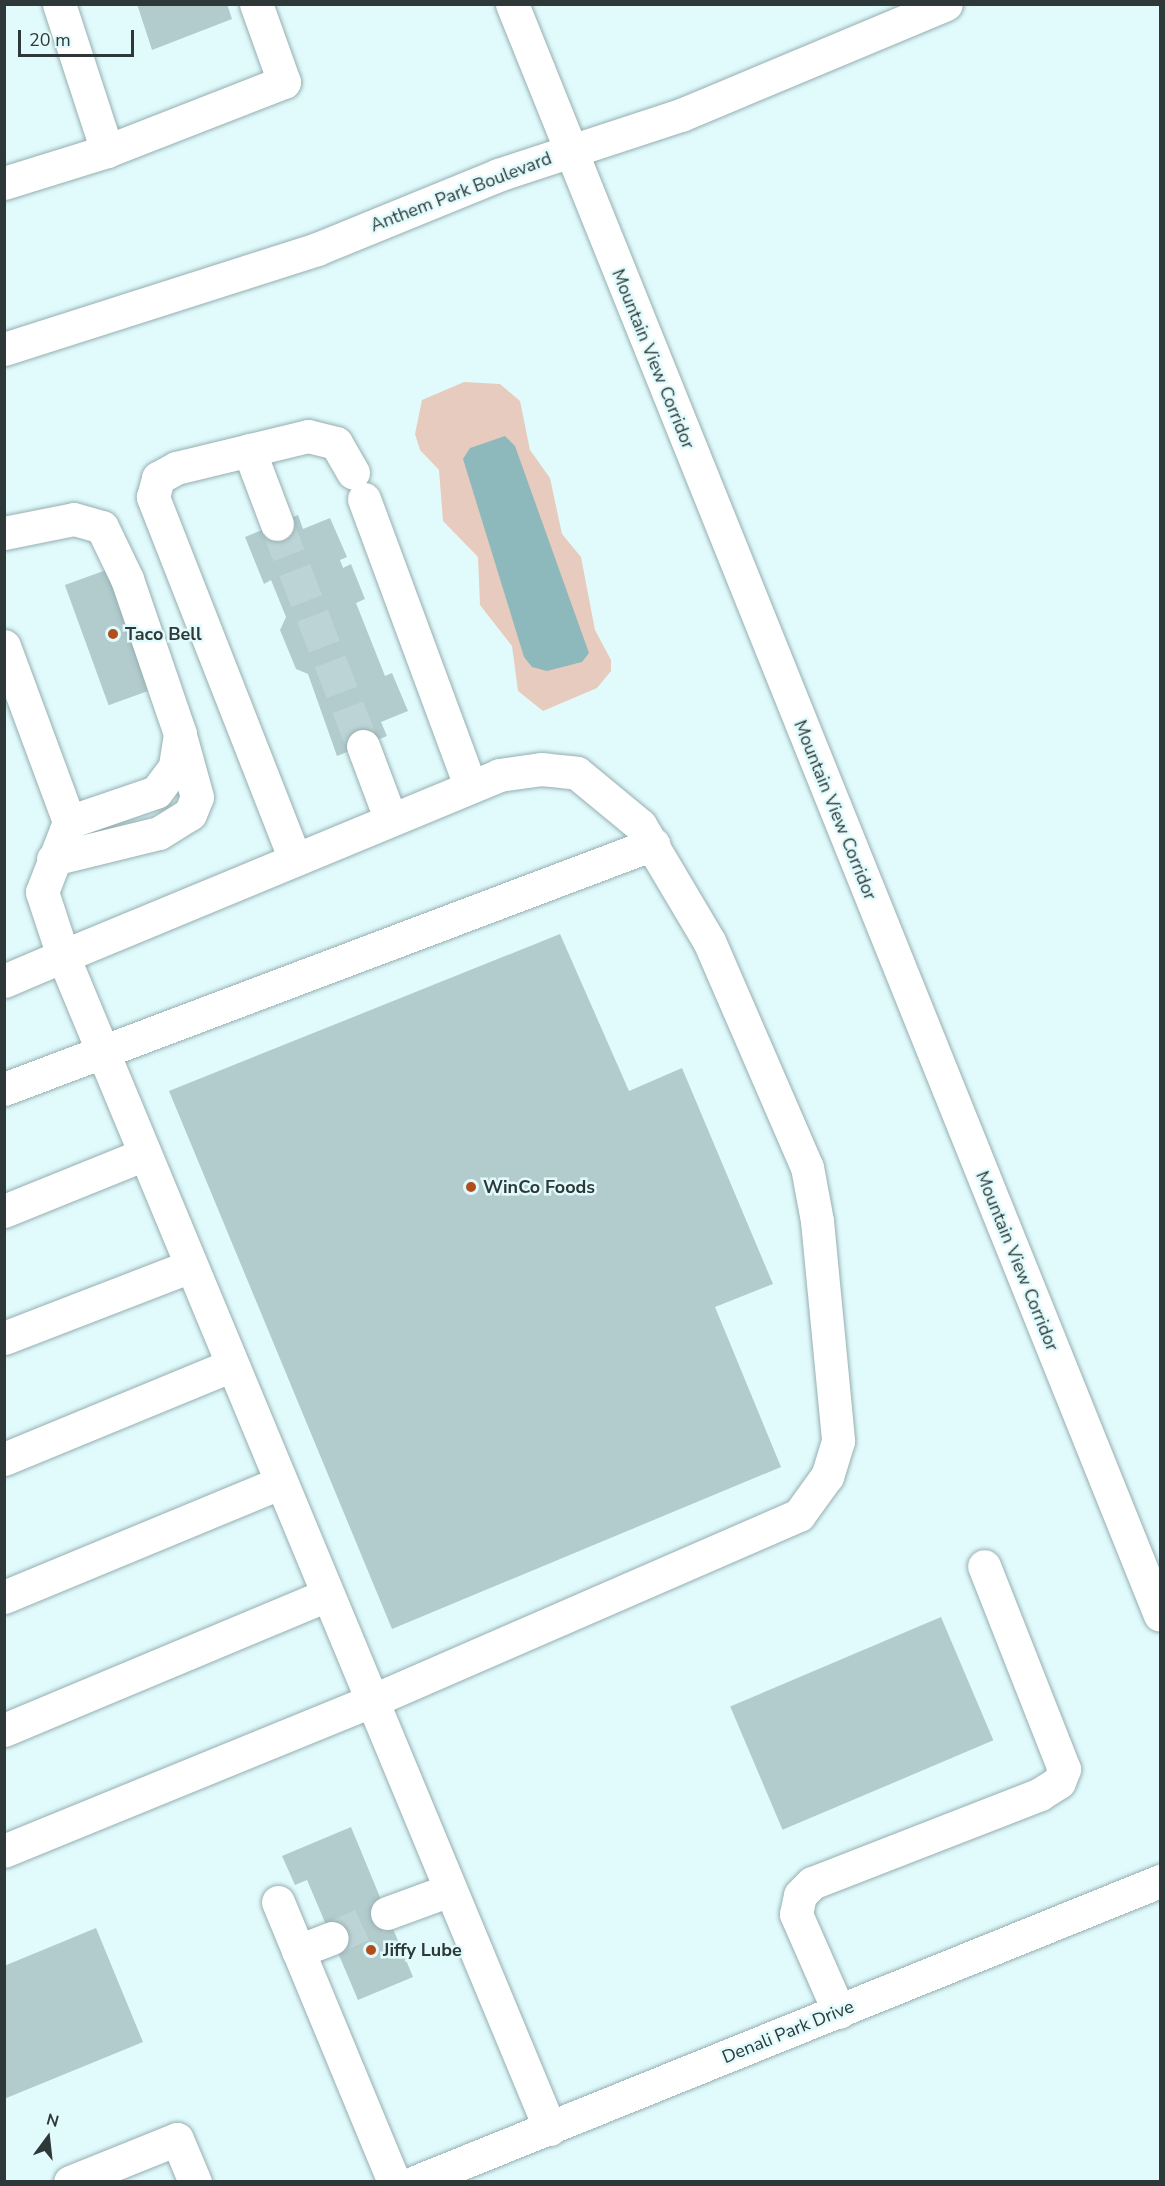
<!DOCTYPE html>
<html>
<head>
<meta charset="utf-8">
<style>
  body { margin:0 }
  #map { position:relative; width:1165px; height:2186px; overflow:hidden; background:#e1fbfd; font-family:"Nunito Sans",sans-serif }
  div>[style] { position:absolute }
  .green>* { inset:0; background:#e8cbbf }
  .water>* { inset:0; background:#8db9bc }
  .building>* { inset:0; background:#b2cbcd; transform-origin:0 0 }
  .minor-tunnel>* { height:33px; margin-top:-16.5px; transform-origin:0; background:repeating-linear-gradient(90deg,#bdd4d6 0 33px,transparent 0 49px) }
  .roads { filter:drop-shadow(0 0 2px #96aeb0) drop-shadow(0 0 2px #96aeb0) }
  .minor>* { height:33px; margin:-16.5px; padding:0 16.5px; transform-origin:16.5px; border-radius:16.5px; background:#fff }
  .major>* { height:33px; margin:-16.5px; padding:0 16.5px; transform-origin:16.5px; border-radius:16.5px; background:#fff }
  .highway>* { height:33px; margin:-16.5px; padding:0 16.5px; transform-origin:16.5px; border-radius:16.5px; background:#fff }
  .dots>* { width:16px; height:16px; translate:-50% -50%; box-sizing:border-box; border:3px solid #e1fbfd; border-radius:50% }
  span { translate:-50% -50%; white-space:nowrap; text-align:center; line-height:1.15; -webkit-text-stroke:5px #e1fbfd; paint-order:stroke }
  .street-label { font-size:18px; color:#2e3839 }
  .poi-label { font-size:18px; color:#2e3839; font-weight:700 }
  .left { translate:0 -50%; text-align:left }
  .frame { position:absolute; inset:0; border:6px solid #2e3839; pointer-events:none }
  .north { position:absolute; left:18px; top:2108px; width:60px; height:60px; -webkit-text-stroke:4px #e1fbfd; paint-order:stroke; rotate:15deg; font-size:16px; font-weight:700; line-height:24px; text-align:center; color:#2e3839 }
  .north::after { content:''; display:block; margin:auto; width:21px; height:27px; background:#2e3839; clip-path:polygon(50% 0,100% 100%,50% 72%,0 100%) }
  .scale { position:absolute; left:18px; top:30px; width:116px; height:27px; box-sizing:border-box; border:3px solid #2e3839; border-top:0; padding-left:8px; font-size:18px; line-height:21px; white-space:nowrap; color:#2e3839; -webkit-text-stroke:4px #e1fbfd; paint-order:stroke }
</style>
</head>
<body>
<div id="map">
  <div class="green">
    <div style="clip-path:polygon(464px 382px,500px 384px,520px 401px,530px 450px,550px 478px,562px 534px,581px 557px,595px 630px,611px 660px,611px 671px,597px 688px,543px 711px,518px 691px,512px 646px,480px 605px,478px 557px,443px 521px,439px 470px,420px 450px,415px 434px,422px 400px)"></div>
  </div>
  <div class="water">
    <div style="clip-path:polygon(505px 436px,515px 446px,589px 653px,582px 662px,547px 671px,532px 667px,524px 657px,463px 459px,470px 448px)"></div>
  </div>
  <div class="building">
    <div style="clip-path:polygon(137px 4px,227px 4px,232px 19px,152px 50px)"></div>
    <div style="clip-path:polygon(298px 515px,303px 529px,330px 518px,347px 557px,340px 560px,343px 568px,351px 564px,365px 599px,356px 603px,385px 676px,392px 673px,408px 711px,381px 722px,387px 736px,337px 756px,308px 674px,296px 669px,280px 630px,286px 617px,271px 580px,264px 584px,245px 537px)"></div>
    <div style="left:109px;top:569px;width:128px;height:47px;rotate:70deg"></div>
    <div style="clip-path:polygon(560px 934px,629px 1091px,682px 1068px,773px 1284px,715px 1307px,781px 1467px,392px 1629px,169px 1091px)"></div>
    <div style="left:941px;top:1617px;width:134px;height:229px;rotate:67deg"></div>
    <div style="clip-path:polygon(351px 1827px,413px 1977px,358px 2000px,307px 1880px,295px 1885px,282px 1856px)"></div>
    <div style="clip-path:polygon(96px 1928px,143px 2042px,4px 2099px,4px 1966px)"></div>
  </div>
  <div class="minor-tunnel">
    <div style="left:277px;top:524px;width:238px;rotate:68.8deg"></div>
    <div style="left:332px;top:1938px;width:60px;rotate:-24.4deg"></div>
  </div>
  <div class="roads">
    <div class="minor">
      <div style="left:59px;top:4px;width:155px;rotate:71.9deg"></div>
      <div style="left:4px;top:183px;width:108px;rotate:-17.3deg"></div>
      <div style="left:107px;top:151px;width:190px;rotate:-21.3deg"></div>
      <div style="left:284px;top:82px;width:83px;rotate:-109.7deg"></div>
      <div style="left:249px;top:450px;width:79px;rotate:69.3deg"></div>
      <div style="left:364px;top:499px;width:305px;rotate:69.7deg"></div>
      <div style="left:4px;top:533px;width:71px;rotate:-11.3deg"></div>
      <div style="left:74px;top:519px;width:29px;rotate:16deg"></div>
      <div style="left:102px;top:527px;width:58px;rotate:64.3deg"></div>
      <div style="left:127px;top:579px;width:164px;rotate:71.1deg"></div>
      <div style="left:180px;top:734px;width:33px;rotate:99deg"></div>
      <div style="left:175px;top:767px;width:31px;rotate:127deg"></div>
      <div style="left:156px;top:792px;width:92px;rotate:161deg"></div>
      <div style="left:4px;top:646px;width:188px;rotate:69.7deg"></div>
      <div style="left:69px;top:822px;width:75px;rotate:111.1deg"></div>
      <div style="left:42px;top:892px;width:67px;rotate:71.8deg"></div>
      <div style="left:63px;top:956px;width:472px;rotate:-22.5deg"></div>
      <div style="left:499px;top:775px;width:42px;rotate:-8.1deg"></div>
      <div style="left:541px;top:769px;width:36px;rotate:6deg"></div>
      <div style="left:577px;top:773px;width:82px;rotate:39.5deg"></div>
      <div style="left:640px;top:825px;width:135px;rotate:59.3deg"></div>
      <div style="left:709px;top:941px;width:246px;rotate:66.6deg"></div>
      <div style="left:807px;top:1167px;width:55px;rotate:79.5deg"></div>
      <div style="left:817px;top:1221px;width:221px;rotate:84.5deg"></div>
      <div style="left:838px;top:1441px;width:37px;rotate:107deg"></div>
      <div style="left:827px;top:1476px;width:48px;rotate:125.7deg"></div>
      <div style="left:799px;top:1515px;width:467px;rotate:156.5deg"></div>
      <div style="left:371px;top:1701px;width:396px;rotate:157.8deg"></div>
      <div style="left:363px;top:746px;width:77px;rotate:69.4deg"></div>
      <div style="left:294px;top:857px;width:387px;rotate:-111.4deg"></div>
      <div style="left:153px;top:497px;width:20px;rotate:-75deg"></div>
      <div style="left:158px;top:478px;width:21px;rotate:-29deg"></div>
      <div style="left:176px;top:468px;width:136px;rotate:-13.6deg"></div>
      <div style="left:308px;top:436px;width:29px;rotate:14deg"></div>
      <div style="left:336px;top:443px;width:34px;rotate:60deg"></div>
      <div style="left:53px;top:859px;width:109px;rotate:-13.8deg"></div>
      <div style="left:159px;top:833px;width:36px;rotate:-32deg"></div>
      <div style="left:190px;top:814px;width:18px;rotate:-68deg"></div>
      <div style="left:197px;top:797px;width:60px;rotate:-105.4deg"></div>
      <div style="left:4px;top:981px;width:64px;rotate:-23deg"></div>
      <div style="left:63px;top:956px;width:1270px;rotate:67.45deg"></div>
      <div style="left:4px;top:1089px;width:694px;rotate:-20.68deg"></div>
      <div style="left:4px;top:1211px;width:152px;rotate:-22deg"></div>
      <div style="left:4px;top:1338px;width:200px;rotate:-21.1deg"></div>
      <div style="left:4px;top:1459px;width:247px;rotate:-22.4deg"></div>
      <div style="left:4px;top:1597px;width:300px;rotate:-22.5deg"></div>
      <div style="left:4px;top:1730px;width:350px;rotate:-22.7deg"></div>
      <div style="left:278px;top:1902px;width:303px;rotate:67.5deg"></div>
      <div style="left:387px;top:1913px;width:67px;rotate:-20.1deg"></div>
      <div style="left:298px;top:1951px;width:36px;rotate:-21deg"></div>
      <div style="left:839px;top:2012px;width:107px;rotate:-113.7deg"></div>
      <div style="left:796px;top:1914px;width:19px;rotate:-78deg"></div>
      <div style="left:800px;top:1895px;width:17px;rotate:-45deg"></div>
      <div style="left:812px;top:1883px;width:245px;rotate:-21.3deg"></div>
      <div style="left:1040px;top:1794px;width:22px;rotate:-32deg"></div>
      <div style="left:1059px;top:1782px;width:14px;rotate:-69deg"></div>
      <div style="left:1064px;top:1769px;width:218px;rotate:-111.5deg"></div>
      <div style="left:70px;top:2182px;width:115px;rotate:-21.9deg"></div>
      <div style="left:177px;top:2139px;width:47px;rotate:67.3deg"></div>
      <div style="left:415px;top:2182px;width:804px;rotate:-22deg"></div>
    </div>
    <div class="major">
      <div style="left:4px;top:349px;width:329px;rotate:-17.7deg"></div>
      <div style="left:317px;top:249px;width:196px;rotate:-22.2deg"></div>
      <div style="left:498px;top:175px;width:193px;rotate:-18.2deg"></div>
      <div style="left:681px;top:115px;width:287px;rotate:-22.7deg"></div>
    </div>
    <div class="highway">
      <div style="left:512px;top:4px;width:1736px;rotate:68.09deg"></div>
    </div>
  </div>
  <div class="dots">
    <div style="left:113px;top:634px;background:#b24e1d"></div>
    <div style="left:471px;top:1187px;background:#b24e1d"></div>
    <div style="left:371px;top:1950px;background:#b24e1d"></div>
  </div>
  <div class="street-label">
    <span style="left:461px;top:192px;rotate:-21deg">Anthem Park Boulevard</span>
    <span style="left:653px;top:359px;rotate:68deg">Mountain View Corridor</span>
    <span style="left:835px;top:810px;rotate:68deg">Mountain View Corridor</span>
    <span style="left:1017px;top:1261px;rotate:68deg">Mountain View Corridor</span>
    <span style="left:788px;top:2032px;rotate:-22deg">Denali Park Drive</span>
  </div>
  <div class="poi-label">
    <span class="left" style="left:125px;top:634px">Taco Bell</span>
    <span class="left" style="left:483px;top:1187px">WinCo Foods</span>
    <span class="left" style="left:383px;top:1950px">Jiffy Lube</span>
  </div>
  <div class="frame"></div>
  <div class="north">N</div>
  <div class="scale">20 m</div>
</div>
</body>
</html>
